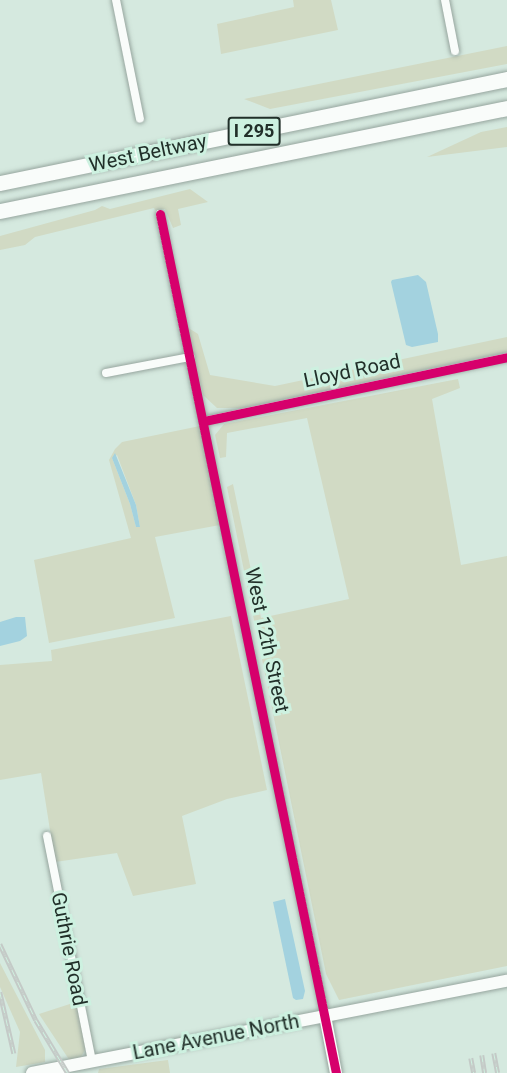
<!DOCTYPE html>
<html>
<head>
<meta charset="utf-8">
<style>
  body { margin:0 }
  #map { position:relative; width:507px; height:1073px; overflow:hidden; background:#d5e9df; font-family:Roboto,sans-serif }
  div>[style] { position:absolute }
  .green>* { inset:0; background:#d1dac4 }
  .water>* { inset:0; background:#a3d2df }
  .roads { filter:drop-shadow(0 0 2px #96a59e) drop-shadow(0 0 2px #96a59e) }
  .street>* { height:8px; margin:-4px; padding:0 4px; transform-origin:4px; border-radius:4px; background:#f9fcfa }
  .secondary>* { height:12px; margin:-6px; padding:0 6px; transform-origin:6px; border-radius:6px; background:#f9fcfa }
  .highway>* { height:15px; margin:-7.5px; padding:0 7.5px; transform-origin:7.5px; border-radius:7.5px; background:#f9fcfa }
  .rail>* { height:4.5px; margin-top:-2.25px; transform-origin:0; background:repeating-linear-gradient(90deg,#cdf1e0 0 7px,#c4cac7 0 14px); box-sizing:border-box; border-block:2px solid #c4cac7 }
  .cycleway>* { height:9px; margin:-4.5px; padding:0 4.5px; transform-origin:4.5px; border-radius:4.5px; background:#d6006c }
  span { translate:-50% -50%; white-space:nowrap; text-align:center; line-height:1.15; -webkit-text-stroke:6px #cdf1e0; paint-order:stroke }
  .shield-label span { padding:2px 4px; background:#cdf1e0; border:2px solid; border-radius:4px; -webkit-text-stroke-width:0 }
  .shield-label { font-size:18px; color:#212f29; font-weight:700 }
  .street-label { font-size:20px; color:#212f29 }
</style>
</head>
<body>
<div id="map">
  <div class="green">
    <div style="clip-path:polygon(293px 0,331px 0,338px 30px,221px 54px,217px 24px,294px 7px)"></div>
    <div style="clip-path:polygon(507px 46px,507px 64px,270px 109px,244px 99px)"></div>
    <div style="clip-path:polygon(507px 127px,507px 147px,427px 157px,481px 132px)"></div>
    <div style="clip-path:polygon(190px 189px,208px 202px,178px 209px,181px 225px,173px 228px,165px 209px,155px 210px,154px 208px,35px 237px,25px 245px,0 250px,0 236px,95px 210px,102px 206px,110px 209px)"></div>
    <div style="clip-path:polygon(187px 327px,198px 334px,210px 375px,275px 386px,507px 337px,507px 352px,242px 408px,217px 408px,203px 395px)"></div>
    <div style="clip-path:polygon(458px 379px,460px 388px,432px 399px,461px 565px,507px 556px,507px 966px,339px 1000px,326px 974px,227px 487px,233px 484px,261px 618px,349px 599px,307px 418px,227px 433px,226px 457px,220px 458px,215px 435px,224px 424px)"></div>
    <div style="clip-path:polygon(evenodd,200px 426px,220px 525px,155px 537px,175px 618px,49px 643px,34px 560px,131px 538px,109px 460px,115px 449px,122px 442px,200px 426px,117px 455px,136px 505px,140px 527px,136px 527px,130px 504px,112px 458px,117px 455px)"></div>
    <div style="clip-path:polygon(231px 616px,267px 790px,227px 799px,182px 816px,196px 884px,133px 896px,117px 853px,55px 862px,41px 773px,0 780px,0 665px,52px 661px,51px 650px)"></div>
    <div style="clip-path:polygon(0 963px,45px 1050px,45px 1062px,16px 1067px,20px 1032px,0 987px)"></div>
    <div style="clip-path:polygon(76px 1002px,86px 1048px,80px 1059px,70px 1061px,39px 1014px)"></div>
    <div style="clip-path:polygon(168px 1060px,170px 1073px,98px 1073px,99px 1069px)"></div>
  </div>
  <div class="water">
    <div style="clip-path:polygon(418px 275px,426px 282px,438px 334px,438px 342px,412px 347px,406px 345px,391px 282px,392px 280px)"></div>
    <div style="clip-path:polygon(115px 453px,136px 505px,140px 527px,136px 527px,130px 504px,112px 458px)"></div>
    <div style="clip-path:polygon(16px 617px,25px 617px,27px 636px,20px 641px,0 646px,0 622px)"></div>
    <div style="clip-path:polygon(285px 899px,305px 991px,303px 999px,296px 1000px,293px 998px,273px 902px)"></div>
  </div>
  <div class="roads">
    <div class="street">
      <div style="left:116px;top:0;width:121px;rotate:78.6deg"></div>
      <div style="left:445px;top:0;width:52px;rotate:78.9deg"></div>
      <div style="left:160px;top:214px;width:819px;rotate:78.37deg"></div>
      <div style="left:106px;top:373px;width:86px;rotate:-10.8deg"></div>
      <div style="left:204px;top:421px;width:310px;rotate:-11.9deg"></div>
      <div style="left:47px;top:836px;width:229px;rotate:78.7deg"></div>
    </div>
    <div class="secondary">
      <div style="left:325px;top:1016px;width:58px;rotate:79.1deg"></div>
      <div style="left:32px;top:1073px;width:484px;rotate:-11deg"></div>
    </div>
    <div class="highway">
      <div style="left:0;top:183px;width:518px;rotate:-11.59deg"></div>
      <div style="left:0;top:211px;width:517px;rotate:-11.48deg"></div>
    </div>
  </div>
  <div class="rail">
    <div style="left:0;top:944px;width:84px;rotate:64.7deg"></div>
    <div style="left:36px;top:1020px;width:62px;rotate:58.9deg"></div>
    <div style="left:0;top:992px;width:63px;rotate:77.1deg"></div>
    <div style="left:494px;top:1053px;width:20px;rotate:79deg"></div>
    <div style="left:482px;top:1055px;width:18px;rotate:81deg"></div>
    <div style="left:471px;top:1058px;width:15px;rotate:79deg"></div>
  </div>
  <div class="cycleway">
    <div style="left:160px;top:214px;width:877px;rotate:78.42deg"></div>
    <div style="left:204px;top:421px;width:310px;rotate:-11.9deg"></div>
  </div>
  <div class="shield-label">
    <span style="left:254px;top:131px">I 295</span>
  </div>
  <div class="street-label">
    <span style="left:148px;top:153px;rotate:-12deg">West Beltway</span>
    <span style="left:352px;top:371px;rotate:-12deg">Lloyd Road</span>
    <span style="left:267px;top:640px;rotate:78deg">West 12th Street</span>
    <span style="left:69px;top:949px;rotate:79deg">Guthrie Road</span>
    <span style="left:216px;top:1037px;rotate:-11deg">Lane Avenue North</span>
  </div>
</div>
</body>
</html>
